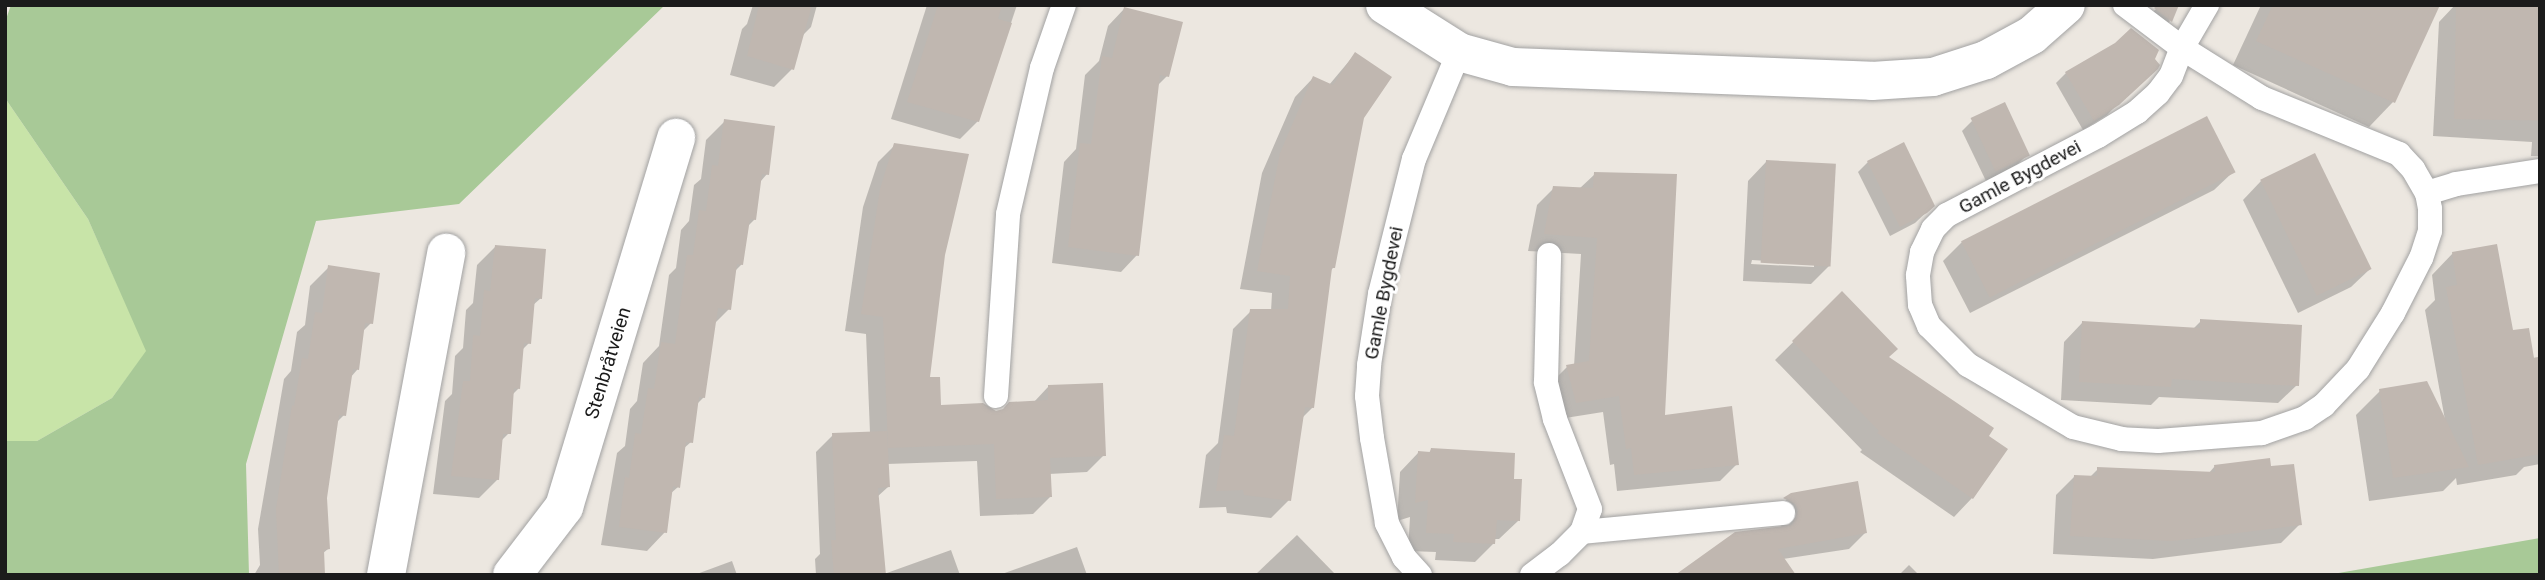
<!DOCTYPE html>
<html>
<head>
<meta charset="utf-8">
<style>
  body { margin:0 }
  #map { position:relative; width:2545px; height:580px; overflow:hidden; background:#ece7e0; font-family:Roboto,sans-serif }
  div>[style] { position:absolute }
  .grass>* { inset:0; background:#c8e4a8 }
  .forest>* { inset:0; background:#a8c997 }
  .shadow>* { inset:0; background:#0003 }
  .building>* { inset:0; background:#c0b7b0; transform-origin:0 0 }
  .roads { filter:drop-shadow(0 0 2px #a2a2a2) drop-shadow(0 0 2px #a2a2a2) }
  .service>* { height:24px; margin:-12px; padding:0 12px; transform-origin:12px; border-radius:12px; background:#fff }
  .minor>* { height:38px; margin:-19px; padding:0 19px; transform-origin:19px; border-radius:19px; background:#fff }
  span { translate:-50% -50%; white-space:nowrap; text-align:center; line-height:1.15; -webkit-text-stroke:6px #fff; paint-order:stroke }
  .street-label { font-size:19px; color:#1b1b1b }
  .frame { position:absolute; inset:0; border:7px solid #1b1b1b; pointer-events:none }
</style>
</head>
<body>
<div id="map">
  <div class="grass">
    <div style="clip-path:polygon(5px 98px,88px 219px,147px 351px,112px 398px,37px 441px,5px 441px)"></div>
  </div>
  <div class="forest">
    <div style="clip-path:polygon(11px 5px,665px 5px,459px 204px,316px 221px,246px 464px,249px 575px,5px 575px,5px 441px,37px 441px,112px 398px,146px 351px,88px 219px,5px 98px,5px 22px)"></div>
    <div style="clip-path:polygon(2540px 538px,2540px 575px,2327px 575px)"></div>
  </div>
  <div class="shadow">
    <div style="clip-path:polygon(753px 5px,817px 5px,811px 27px,801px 37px,792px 69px,774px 87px,730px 75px,742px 29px,747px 24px)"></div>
    <div style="clip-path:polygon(927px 5px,1017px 5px,978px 121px,960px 139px,891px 119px)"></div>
    <div style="clip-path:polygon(2160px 5px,2170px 21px,2161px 31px,2146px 19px)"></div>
    <div style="clip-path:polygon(2261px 5px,2438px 5px,2393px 102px,2369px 127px,2233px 65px)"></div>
    <div style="clip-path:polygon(2455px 5px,2540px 9px,2540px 156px,2531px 156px,2532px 142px,2433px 136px,2439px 22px)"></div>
    <div style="clip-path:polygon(1124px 9px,1167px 76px,1157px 86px,1137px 255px,1121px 272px,1052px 263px,1064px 162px,1076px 149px,1085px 75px,1099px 61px,1108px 26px)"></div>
    <div style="clip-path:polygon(2116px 44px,2157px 64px,2107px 115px,2083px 130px,2056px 83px,2066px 73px)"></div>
    <div style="clip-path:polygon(1355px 54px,1362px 117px,1333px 268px,1330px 271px,1313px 407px,1301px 419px,1289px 500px,1271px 518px,1227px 513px,1226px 507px,1199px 508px,1206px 455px,1218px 443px,1233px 329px,1251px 311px,1271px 311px,1272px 293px,1240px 289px,1262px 173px,1295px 97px,1313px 78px,1329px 85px)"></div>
    <div style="clip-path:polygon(725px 121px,767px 174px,760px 182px,755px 219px,747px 227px,742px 264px,734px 272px,729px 309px,714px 324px,704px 397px,696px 405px,691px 442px,683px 449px,678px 487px,670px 494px,665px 532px,647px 551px,601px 545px,617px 453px,625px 446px,630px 409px,637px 401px,643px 363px,659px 346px,669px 275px,676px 268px,681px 230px,689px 221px,694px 185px,701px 179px,706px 140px)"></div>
    <div style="clip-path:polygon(1972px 121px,2028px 154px,2018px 164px,1986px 181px,1962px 131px)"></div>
    <div style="clip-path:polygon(895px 145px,943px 255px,928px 379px,939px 407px,995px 413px,1033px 403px,1048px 387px,1104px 455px,1087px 472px,1049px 474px,1051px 496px,1033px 514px,980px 516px,977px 461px,887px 464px,888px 487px,877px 497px,884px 574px,951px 550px,960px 575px,816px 575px,815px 559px,820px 554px,816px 452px,833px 435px,870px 433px,866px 334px,845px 331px,863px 207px,878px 162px)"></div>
    <div style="clip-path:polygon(evenodd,1766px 162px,1829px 266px,1811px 284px,1743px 281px,1748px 181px,1766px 162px,1752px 260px,1814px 264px,1814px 267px,1751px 264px,1752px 260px)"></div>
    <div style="clip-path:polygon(1868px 162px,1933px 206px,1915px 223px,1890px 236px,1858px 172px)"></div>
    <div style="clip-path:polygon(2233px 172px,2214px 190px,1970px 313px,1943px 261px,1962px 242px)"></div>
    <div style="clip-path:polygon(1595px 174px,1663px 417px,1737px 464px,1720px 481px,1617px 491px,1614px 464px,1610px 465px,1603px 412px,1559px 419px,1550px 384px,1567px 367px,1574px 366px,1581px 254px,1528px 251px,1537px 205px,1554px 188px,1579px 189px)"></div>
    <div style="clip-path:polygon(2261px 181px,2370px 269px,2351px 287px,2298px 313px,2243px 200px)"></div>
    <div style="clip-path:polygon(496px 246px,541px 298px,532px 306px,529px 343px,522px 350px,519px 388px,512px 395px,509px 433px,501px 441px,498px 479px,479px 498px,433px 494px,445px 401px,452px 394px,455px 356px,463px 348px,466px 310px,473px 303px,477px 265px)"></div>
    <div style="clip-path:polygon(2453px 253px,2532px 358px,2540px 357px,2540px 464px,2524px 467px,2516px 475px,2457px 485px,2456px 478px,2443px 491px,2369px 501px,2356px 415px,2380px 391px,2445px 420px,2425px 310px,2435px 300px,2432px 275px)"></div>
    <div style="clip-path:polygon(329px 267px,371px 323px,362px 332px,357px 370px,350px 378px,344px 415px,336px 423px,325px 498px,328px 549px,322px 554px,323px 575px,254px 575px,260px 565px,258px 529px,284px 379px,291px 371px,297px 332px,305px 325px,310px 286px)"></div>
    <div style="clip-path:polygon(1842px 294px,1887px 357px,1987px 436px,1972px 498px,1954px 517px,1860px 452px,1862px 450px,1775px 360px)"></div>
    <div style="clip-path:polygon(2201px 321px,2297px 385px,2278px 403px,2159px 397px,2151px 405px,2061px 400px,2064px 342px,2082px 323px,2193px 329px)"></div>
    <div style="clip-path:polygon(1431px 450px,1512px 480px,1518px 521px,1499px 539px,1494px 539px,1494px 543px,1475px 562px,1435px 560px,1436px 552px,1408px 551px,1410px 517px,1397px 521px,1400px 472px,1418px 453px,1428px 454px)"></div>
    <div style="clip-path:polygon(2215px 466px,2269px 468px,2300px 524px,2281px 543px,2153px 559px,2053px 554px,2056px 495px,2074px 477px,2090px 477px,2098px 469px,2208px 474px)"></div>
    <div style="clip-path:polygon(1792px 495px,1866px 532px,1849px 549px,1678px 575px,1782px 528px,1778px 520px,1769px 515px)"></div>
    <div style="clip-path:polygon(1297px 535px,1336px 575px,1255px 575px)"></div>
    <div style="clip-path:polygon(1077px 547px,1087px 575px,999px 575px)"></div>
    <div style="clip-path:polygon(732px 561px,737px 575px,694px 575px)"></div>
    <div style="clip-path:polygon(1909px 565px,1919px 575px,1899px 575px)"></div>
  </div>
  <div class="building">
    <div style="clip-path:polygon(759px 5px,812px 5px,794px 70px,747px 56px)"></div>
    <div style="clip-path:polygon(938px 5px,1002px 5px,998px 19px,1012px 23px,979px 122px,907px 102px)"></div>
    <div style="clip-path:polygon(2157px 5px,2179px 5px,2172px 22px,2154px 8px)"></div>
    <div style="clip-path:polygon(2273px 5px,2440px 5px,2395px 103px,2256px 41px)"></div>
    <div style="left:2456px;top:5px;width:84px;height:114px;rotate:1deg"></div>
    <div style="clip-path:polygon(1124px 7px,1183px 22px,1169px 77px,1160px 75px,1139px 256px,1068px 247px,1080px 143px,1091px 144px,1102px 56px,1112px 58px)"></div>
    <div style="clip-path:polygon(2131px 28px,2159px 50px,2155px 59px,2160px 65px,2158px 69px,2119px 105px,2094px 121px,2065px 72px,2115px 43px)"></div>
    <div style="clip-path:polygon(1355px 52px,1392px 77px,1364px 118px,1335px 268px,1332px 268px,1314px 408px,1305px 407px,1291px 501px,1244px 495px,1243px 490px,1216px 491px,1224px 435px,1234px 436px,1250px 309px,1288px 309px,1290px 276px,1257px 271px,1280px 153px,1313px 76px,1333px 85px)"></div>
    <div style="left:2005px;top:102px;width:59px;height:38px;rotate:65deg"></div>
    <div style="left:2207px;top:116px;width:63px;height:276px;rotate:63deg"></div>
    <div style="clip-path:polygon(724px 119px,775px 126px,769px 175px,762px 174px,756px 220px,750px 219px,743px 265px,737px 264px,731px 310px,718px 308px,705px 398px,699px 397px,693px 443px,686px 442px,680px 488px,673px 486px,667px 533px,619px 527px,625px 477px,629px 478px,635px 433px,641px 434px,648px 388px,654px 389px,661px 342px,675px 344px,687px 255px,693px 255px,699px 210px,706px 211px,712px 165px,718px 166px)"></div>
    <div style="clip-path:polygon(1904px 142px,1935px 206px,1927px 213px,1900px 227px,1867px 161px)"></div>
    <div style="clip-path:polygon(894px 143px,969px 154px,945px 255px,930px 377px,940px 377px,941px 405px,983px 403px,996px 411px,1003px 409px,1009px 402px,1048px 400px,1048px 385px,1103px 383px,1106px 456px,1050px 458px,1052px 497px,996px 499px,994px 444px,888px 448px,883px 317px,861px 314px,880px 189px)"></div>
    <div style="left:2315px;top:153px;width:129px;height:61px;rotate:64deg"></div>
    <div style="left:1766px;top:160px;width:70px;height:103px;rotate:3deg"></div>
    <div style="clip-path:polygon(1594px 172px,1677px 174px,1665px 415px,1732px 406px,1739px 465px,1634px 475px,1631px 448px,1626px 449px,1619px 396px,1576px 403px,1566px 365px,1589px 361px,1597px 238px,1544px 234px,1553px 186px,1593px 188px)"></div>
    <div style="clip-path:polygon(2497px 244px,2513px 330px,2529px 328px,2534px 358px,2540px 357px,2540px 454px,2478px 465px,2446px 287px,2457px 285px,2452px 252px)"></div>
    <div style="clip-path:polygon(495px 245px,546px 249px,542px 299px,535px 298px,531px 344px,524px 343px,520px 389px,514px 388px,511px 434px,503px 434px,499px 480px,451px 476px,463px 381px,470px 381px,473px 335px,480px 336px,484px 290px,490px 291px)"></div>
    <div style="clip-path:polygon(328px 265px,380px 273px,373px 324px,365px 323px,359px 370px,353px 369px,346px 416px,339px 415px,327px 498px,330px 549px,324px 550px,325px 575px,279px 575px,276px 509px,292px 405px,294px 406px,302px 358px,308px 359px,315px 312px,322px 313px)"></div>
    <div style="clip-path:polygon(1842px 291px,1898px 349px,1889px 357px,1994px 428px,1989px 436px,2008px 449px,1973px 499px,1877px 433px,1879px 431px,1792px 341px)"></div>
    <div style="clip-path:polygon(2200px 319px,2302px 325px,2299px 386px,2172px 379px,2171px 387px,2079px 382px,2082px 321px,2200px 328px)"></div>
    <div style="clip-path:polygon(2427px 381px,2469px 467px,2393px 478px,2379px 389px)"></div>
    <div style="clip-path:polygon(887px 431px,890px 487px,878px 488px,886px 575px,834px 575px,831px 540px,836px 540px,832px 433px)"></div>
    <div style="clip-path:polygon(1431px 448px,1515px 453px,1514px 479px,1522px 479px,1520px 521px,1497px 520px,1495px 544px,1453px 542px,1454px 534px,1426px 533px,1428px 500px,1415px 503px,1418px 451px,1430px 452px)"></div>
    <div style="clip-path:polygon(2270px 458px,2271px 466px,2294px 464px,2302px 525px,2172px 541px,2070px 536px,2074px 475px,2097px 476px,2097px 467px,2215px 472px,2214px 465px)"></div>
    <div style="clip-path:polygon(1858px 481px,1867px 533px,1778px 549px,1796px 575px,1675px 575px,1735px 532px,1792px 525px,1798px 511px,1795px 504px,1783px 498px,1791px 493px)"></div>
  </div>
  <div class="roads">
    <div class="service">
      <div style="left:2125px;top:5px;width:71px;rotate:37deg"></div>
      <div style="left:2182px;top:48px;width:94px;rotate:32deg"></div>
      <div style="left:2262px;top:98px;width:148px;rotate:22.2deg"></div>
      <div style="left:2399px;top:154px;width:21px;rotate:47deg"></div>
      <div style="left:2413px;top:169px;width:28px;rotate:60deg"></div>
      <div style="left:2427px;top:193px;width:16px;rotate:79deg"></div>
      <div style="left:2430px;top:209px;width:22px;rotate:90deg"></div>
      <div style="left:2430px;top:231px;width:28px;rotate:108deg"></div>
      <div style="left:2421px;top:258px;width:62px;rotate:117deg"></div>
      <div style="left:2393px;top:313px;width:66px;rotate:122deg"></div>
      <div style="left:2358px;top:369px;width:50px;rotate:133.4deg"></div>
      <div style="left:2324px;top:405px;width:23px;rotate:146deg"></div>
      <div style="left:2305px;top:418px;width:46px;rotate:160.8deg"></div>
      <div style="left:2262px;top:433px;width:104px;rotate:175.6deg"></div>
      <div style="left:2158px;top:441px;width:36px;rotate:-177deg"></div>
      <div style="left:2122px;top:439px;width:50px;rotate:-166.2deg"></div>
      <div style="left:2073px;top:427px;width:122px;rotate:-149.4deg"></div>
      <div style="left:1968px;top:365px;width:55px;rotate:-135deg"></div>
      <div style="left:1929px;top:326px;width:23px;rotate:-113deg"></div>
      <div style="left:1920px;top:305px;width:30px;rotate:-94deg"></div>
      <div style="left:1918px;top:275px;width:23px;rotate:-80deg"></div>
      <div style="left:1922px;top:252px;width:25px;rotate:-64deg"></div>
      <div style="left:1933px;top:229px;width:20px;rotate:-45deg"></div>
      <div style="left:1947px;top:215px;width:170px;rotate:-27.6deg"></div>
      <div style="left:2098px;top:136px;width:46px;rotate:-31.6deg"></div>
      <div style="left:2137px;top:112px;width:28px;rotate:-42deg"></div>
      <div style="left:2158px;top:93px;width:21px;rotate:-53deg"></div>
      <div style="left:2171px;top:76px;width:30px;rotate:-69deg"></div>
      <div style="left:2182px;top:48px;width:50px;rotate:-59.8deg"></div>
      <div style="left:2427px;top:193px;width:30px;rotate:-17deg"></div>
      <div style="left:2456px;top:184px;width:85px;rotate:-8.8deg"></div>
      <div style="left:996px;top:396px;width:182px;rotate:-86.2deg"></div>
      <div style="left:1008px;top:214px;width:150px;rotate:-76.9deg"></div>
      <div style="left:1042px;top:68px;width:67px;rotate:-70.8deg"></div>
      <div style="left:1582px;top:532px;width:202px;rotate:-5.4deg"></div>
      <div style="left:1420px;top:575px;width:24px;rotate:-132deg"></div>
      <div style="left:1404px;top:557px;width:38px;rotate:-117deg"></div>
      <div style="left:1387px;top:523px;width:86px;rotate:-100deg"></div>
      <div style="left:1372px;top:438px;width:42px;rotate:-96.8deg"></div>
      <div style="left:1367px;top:396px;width:31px;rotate:-86deg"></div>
      <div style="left:1369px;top:365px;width:72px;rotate:-81.2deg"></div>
      <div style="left:1380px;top:294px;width:139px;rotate:-75.9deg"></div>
      <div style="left:1414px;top:159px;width:116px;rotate:-67.2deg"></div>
      <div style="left:1532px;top:575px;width:35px;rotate:-37deg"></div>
      <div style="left:1560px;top:554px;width:31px;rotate:-45deg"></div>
      <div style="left:1582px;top:532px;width:24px;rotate:-71deg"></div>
      <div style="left:1590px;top:509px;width:97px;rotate:-111.3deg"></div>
      <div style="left:1555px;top:419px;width:38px;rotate:-104deg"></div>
      <div style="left:1546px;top:382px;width:127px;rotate:-88.6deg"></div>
    </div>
    <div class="minor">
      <div style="left:1385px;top:5px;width:88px;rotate:32.4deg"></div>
      <div style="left:1459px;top:52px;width:56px;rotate:15.5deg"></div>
      <div style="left:1513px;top:67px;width:359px;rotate:2.2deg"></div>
      <div style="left:1872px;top:81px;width:61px;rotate:-3.8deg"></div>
      <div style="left:1933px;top:77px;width:56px;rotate:-17.8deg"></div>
      <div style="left:1986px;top:60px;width:52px;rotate:-28.5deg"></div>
      <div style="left:2032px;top:35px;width:45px;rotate:-41.4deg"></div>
      <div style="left:386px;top:575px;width:328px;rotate:-79.4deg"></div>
      <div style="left:512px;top:575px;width:86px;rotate:-52.6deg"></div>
      <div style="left:564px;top:507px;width:386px;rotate:-73.1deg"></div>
    </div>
  </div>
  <div class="street-label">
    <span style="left:2020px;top:177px;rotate:-28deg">Gamle Bygdevei</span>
    <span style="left:1384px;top:293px;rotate:-79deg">Gamle Bygdevei</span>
    <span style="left:608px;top:363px;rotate:-73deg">Stenbråtveien</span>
  </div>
  <div class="frame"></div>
</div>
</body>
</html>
